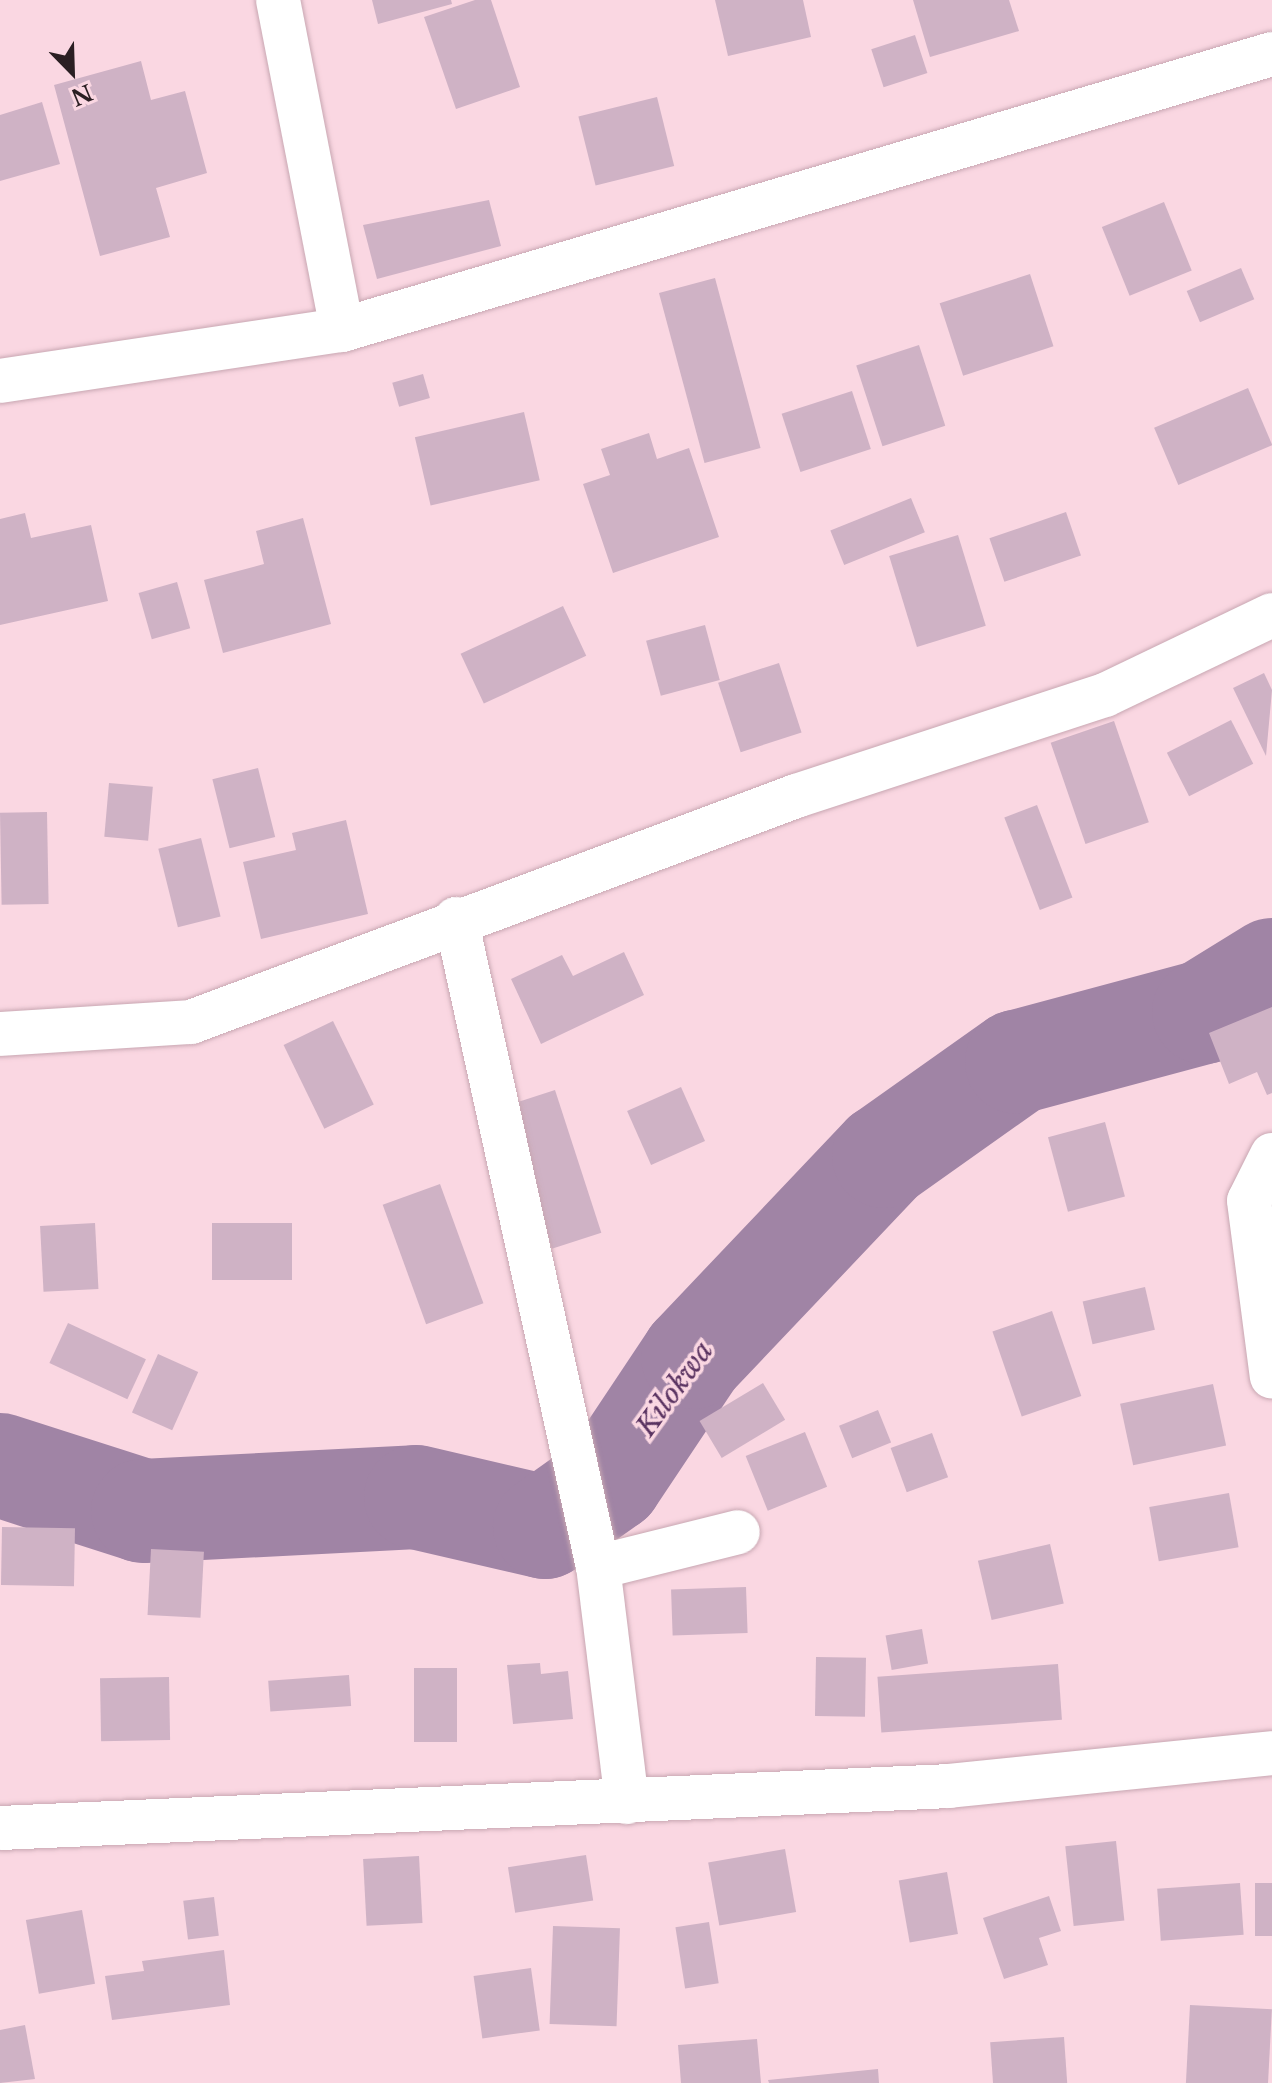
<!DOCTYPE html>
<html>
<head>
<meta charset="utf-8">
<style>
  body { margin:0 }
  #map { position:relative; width:1272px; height:2083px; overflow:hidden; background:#fad7e2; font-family:"Libre Baskerville",serif }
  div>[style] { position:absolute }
  .river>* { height:104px; margin:-52px; padding:0 52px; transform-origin:52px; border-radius:52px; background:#a084a5 }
  .building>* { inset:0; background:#cfb2c5; transform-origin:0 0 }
  .roads { filter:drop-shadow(0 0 2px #c8a7b2) drop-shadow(0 0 2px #c8a7b2) }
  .minor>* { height:44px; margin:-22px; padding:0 22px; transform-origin:22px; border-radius:22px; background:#fff }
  span { translate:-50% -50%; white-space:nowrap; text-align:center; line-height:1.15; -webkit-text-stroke:7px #fad7e2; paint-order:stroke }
  .water-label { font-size:28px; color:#5a3361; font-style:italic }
  .north { position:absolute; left:32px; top:32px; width:80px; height:80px; -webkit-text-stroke:6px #fad7e2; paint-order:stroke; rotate:157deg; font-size:22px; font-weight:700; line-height:32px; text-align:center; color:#2b1f23 }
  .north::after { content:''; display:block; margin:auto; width:28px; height:36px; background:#2b1f23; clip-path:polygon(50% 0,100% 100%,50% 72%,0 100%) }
</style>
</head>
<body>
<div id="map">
  <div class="river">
    <div style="left:0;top:1465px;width:150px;rotate:17.8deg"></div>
    <div style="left:143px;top:1511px;width:273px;rotate:-2.9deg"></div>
    <div style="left:416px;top:1497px;width:132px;rotate:13.1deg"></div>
    <div style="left:545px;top:1527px;width:81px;rotate:-35.5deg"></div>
    <div style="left:611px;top:1480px;width:148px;rotate:-56.3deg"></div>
    <div style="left:693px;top:1357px;width:277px;rotate:-46.5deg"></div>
    <div style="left:884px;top:1156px;width:163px;rotate:-35.3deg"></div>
    <div style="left:1017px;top:1062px;width:194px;rotate:-15deg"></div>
    <div style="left:1204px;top:1012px;width:80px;rotate:-31.7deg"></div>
  </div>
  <div class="building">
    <div style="clip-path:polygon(372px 0,451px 0,452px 4px,378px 24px)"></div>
    <div style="clip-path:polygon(475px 0,491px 0,520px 87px,456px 109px,424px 17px)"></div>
    <div style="clip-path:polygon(715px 0,803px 0,811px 37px,728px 56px)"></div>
    <div style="clip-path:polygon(913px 0,1009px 0,1019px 31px,930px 57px)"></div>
    <div style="left:915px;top:35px;width:40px;height:46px;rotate:72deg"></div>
    <div style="clip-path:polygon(141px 61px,151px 100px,185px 91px,207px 173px,156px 188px,170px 237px,100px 256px,54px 85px)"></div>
    <div style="left:657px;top:97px;width:71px;height:81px;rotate:76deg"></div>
    <div style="clip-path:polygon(42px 102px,60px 164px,0 181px,0 115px)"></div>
    <div style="clip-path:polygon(489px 200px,501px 246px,377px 279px,363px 225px)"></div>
    <div style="left:1164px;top:202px;width:74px;height:67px;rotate:68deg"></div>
    <div style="left:1241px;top:268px;width:34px;height:59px;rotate:67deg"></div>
    <div style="left:1030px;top:274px;width:76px;height:95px;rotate:72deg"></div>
    <div style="left:715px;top:278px;width:176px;height:58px;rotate:75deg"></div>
    <div style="left:919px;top:345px;width:85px;height:66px;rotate:72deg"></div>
    <div style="left:423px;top:374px;width:25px;height:32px;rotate:74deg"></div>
    <div style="left:1248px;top:388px;width:62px;height:102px;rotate:67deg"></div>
    <div style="left:852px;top:391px;width:61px;height:74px;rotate:72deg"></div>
    <div style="left:524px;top:412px;width:70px;height:112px;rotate:77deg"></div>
    <div style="clip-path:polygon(649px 433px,657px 459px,689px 448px,719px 537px,613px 573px,583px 484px,610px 475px,601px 449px)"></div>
    <div style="left:911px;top:498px;width:37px;height:87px;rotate:68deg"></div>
    <div style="left:1066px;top:512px;width:46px;height:81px;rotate:71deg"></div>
    <div style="clip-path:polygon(25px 513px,31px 538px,91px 525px,108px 601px,0 625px,0 519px)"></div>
    <div style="clip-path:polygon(303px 518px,331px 624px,223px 653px,204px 580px,264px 564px,256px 531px)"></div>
    <div style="left:958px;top:535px;width:95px;height:72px;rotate:73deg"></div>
    <div style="left:177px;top:582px;width:48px;height:40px;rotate:74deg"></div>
    <div style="left:563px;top:606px;width:55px;height:113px;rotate:65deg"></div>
    <div style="left:705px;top:625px;width:57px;height:61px;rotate:75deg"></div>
    <div style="left:779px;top:663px;width:73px;height:64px;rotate:72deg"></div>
    <div style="clip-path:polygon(1264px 673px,1272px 690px,1266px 756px,1233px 688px)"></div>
    <div style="left:1231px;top:720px;width:49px;height:72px;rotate:63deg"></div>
    <div style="left:1114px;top:721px;width:107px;height:67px;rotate:71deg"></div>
    <div style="left:258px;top:768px;width:71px;height:47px;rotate:76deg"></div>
    <div style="left:109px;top:783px;width:44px;height:54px;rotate:5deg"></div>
    <div style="left:1037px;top:805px;width:99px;height:35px;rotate:69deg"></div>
    <div style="left:47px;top:812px;width:92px;height:47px;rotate:89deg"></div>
    <div style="clip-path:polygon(346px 820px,368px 914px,261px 939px,243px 862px,296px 850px,292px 833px)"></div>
    <div style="left:201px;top:838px;width:81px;height:44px;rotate:76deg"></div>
    <div style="clip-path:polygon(624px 952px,644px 995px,541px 1044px,511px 979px,562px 955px,573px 976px)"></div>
    <div style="clip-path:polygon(1272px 1007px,1272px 1093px,1267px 1095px,1257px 1072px,1229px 1084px,1209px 1033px)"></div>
    <div style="left:333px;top:1021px;width:93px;height:55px;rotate:64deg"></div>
    <div style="left:681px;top:1087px;width:59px;height:59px;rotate:66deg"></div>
    <div style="left:555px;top:1090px;width:150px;height:52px;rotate:72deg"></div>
    <div style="left:1105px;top:1122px;width:77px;height:59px;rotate:75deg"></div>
    <div style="left:440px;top:1184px;width:127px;height:61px;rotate:70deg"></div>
    <div style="left:95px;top:1223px;width:66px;height:55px;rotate:87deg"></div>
    <div style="left:292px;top:1223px;width:57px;height:80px;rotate:90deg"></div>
    <div style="left:1145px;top:1287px;width:44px;height:64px;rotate:77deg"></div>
    <div style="left:1052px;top:1311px;width:90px;height:63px;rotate:71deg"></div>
    <div style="left:68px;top:1323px;width:86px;height:44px;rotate:25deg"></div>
    <div style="left:158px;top:1354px;width:44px;height:64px;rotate:24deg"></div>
    <div style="left:763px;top:1383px;width:43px;height:74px;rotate:59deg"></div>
    <div style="left:1213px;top:1384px;width:63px;height:95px;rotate:78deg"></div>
    <div style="left:878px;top:1410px;width:35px;height:42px;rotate:68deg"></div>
    <div style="left:805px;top:1432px;width:59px;height:64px;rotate:68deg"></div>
    <div style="left:932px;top:1433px;width:47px;height:44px;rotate:70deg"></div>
    <div style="left:1229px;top:1493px;width:55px;height:81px;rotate:80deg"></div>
    <div style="left:2px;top:1527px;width:73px;height:58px;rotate:1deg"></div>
    <div style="left:1050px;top:1544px;width:61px;height:74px;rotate:77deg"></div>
    <div style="left:151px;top:1549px;width:53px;height:66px;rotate:3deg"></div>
    <div style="left:746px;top:1587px;width:46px;height:75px;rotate:88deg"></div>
    <div style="left:922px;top:1629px;width:35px;height:37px;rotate:80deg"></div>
    <div style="left:816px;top:1657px;width:50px;height:59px;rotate:1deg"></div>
    <div style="clip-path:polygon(540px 1663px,541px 1674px,568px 1671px,573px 1719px,513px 1724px,507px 1665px)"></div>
    <div style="left:1058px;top:1664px;width:56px;height:181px;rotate:86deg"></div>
    <div style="left:414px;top:1668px;width:43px;height:74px"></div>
    <div style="left:349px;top:1675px;width:31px;height:81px;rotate:86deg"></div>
    <div style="left:169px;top:1677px;width:63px;height:69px;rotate:89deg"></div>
    <div style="left:1116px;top:1841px;width:80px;height:51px;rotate:84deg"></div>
    <div style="left:785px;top:1849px;width:64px;height:78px;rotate:80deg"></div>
    <div style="left:586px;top:1855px;width:46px;height:79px;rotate:81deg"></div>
    <div style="left:419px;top:1856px;width:67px;height:56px;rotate:87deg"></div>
    <div style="left:947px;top:1872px;width:63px;height:49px;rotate:80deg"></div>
    <div style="left:1240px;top:1883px;width:52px;height:83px;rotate:86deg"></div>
    <div style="left:1255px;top:1883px;width:17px;height:53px"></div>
    <div style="clip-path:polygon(1049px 1896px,1061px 1931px,1039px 1938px,1048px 1965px,1004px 1979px,983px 1918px)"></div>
    <div style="left:214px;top:1897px;width:39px;height:31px;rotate:83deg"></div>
    <div style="left:82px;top:1910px;width:75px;height:57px;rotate:80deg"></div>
    <div style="left:709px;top:1922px;width:62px;height:34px;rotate:81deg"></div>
    <div style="left:553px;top:1926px;width:67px;height:98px;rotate:2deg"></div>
    <div style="clip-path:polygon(224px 1950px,230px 2005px,112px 2020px,105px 1976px,144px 1971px,142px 1961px)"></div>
    <div style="left:531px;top:1968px;width:63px;height:58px;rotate:82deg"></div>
    <div style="left:1190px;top:2005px;width:82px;height:78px;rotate:3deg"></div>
    <div style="clip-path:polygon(25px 2025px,35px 2079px,0 2083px,0 2030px)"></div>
    <div style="left:1064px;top:2037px;width:46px;height:74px;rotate:86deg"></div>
    <div style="clip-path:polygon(757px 2039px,761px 2083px,681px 2083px,678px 2045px)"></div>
    <div style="clip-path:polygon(878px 2069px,879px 2083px,769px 2083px,768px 2080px)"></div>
  </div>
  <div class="roads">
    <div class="minor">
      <div style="left:278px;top:0;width:336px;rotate:79deg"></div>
      <div style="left:0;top:381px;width:346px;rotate:-8.5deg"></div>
      <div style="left:342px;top:330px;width:970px;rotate:-16.53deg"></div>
      <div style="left:456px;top:919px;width:663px;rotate:77.64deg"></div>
      <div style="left:0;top:1034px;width:191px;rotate:-3.6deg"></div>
      <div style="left:191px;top:1022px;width:646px;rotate:-20.48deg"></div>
      <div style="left:796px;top:796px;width:325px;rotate:-18.1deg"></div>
      <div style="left:1105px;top:695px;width:185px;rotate:-25.6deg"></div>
      <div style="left:1272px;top:1155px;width:51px;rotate:116.6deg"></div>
      <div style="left:1249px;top:1201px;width:177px;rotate:82.6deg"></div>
      <div style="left:627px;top:1802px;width:237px;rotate:-97deg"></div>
      <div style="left:598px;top:1567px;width:144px;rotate:-14deg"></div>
      <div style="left:0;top:1828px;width:950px;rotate:-2.53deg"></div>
      <div style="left:949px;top:1786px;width:325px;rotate:-5.8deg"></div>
    </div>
  </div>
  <div class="water-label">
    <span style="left:675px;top:1389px;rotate:-54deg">Kilokwa</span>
  </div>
  <div class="north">N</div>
</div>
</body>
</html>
